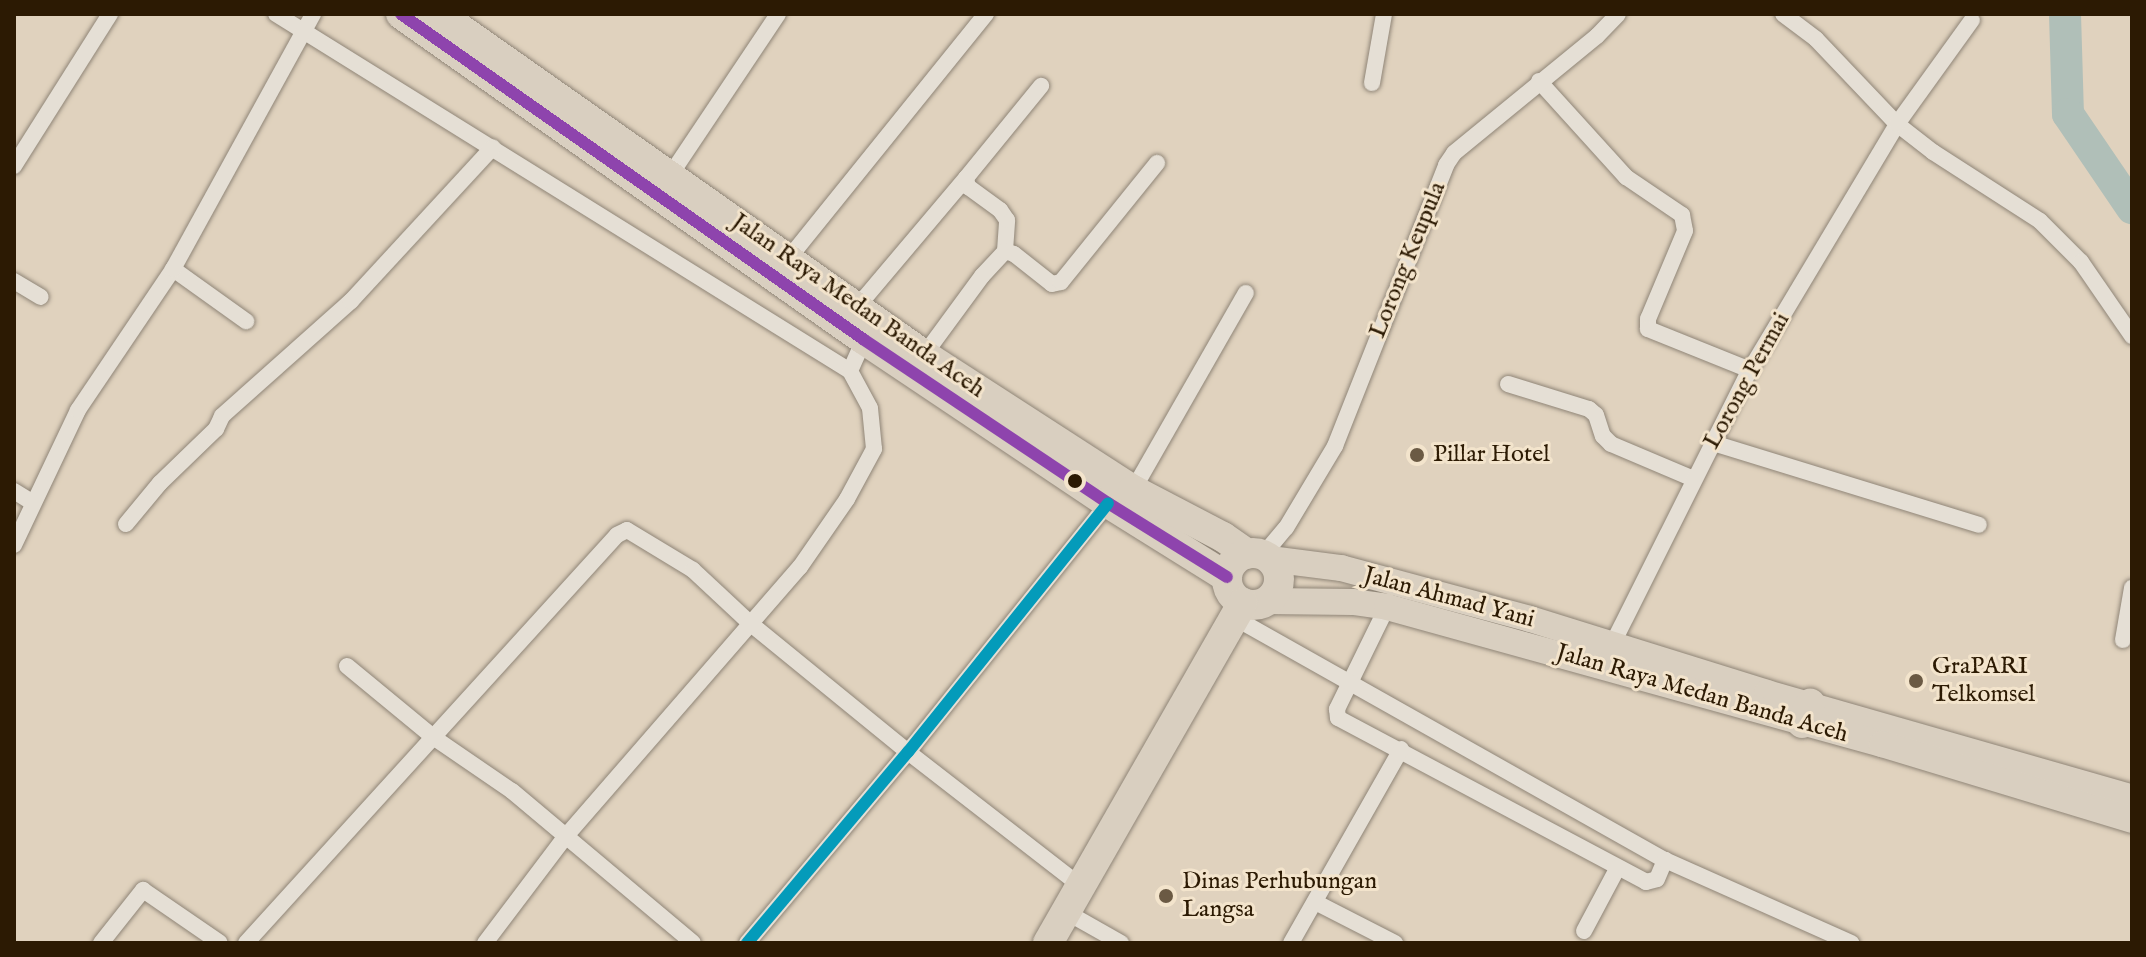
<!DOCTYPE html>
<html>
<head>
<meta charset="utf-8">
<style>
  body { margin:0 }
  #map { position:relative; width:2146px; height:957px; overflow:hidden; background:#e0d2be; font-family:"IM FELL English",serif }
  div>[style] { position:absolute }
  .river>* { height:32px; margin:-16px; padding:0 16px; transform-origin:16px; border-radius:16px; background:#b0bfb8 }
  .roads { filter:drop-shadow(0 0 2px #8f8577) drop-shadow(0 0 2px #8f8577) }
  .street>* { height:16px; margin:-8px; padding:0 8px; transform-origin:8px; border-radius:8px; background:#e5dfd5 }
  .primary>* { height:26px; margin:-13px; padding:0 13px; transform-origin:13px; border-radius:13px; background:#d9cfc0 }
  .highway>* { height:30px; margin:-15px; padding:0 15px; transform-origin:15px; border-radius:15px; background:#d9cfc0 }
  .highway>.ring { margin:-15px; padding:0; box-sizing:content-box; background:none; border:30px solid #d9cfc0; border-radius:50% }
  .bus-1>* { height:12px; margin:-6px; padding:0 6px; transform-origin:6px; border-radius:6px; background:#8e44ad }
  .bus-2>* { height:12px; margin:-6px; padding:0 6px; transform-origin:6px; border-radius:6px; background:#049bba }
  .dots>* { width:22px; height:22px; translate:-50% -50%; box-sizing:border-box; border:4px solid #f3e4cc; border-radius:50% }
  span { translate:-50% -50%; white-space:nowrap; text-align:center; line-height:1.15; -webkit-text-stroke:6px #f3e4cc; paint-order:stroke }
  .street-label { font-size:24px; color:#2c1a03 }
  .poi-label { font-size:24px; color:#2c1a03 }
  .left { translate:0 -50%; text-align:left }
  .frame { position:absolute; inset:0; border:16px solid #2c1a03; pointer-events:none }
</style>
</head>
<body>
<div id="map">
  <div class="river">
    <div style="left:2065px;top:14px;width:100px;rotate:88.3deg"></div>
    <div style="left:2068px;top:114px;width:114px;rotate:55.8deg"></div>
  </div>
  <div class="roads">
    <div class="street">
      <div style="left:276px;top:14px;width:676px;rotate:31.88deg"></div>
      <div style="left:1783px;top:14px;width:41px;rotate:37.1deg"></div>
      <div style="left:1816px;top:39px;width:117px;rotate:46.4deg"></div>
      <div style="left:1897px;top:124px;width:46px;rotate:37.9deg"></div>
      <div style="left:1933px;top:152px;width:127px;rotate:32.8deg"></div>
      <div style="left:2040px;top:221px;width:58px;rotate:45deg"></div>
      <div style="left:2081px;top:262px;width:90px;rotate:55.4deg"></div>
      <div style="left:1539px;top:81px;width:130px;rotate:47.8deg"></div>
      <div style="left:1626px;top:177px;width:68px;rotate:34.2deg"></div>
      <div style="left:1682px;top:215px;width:16px;rotate:79deg"></div>
      <div style="left:1685px;top:231px;width:95px;rotate:112.8deg"></div>
      <div style="left:1648px;top:319px;width:10px;rotate:90deg"></div>
      <div style="left:1648px;top:329px;width:110px;rotate:21.9deg"></div>
      <div style="left:1372px;top:83px;width:70px;rotate:-80.1deg"></div>
      <div style="left:14px;top:166px;width:180px;rotate:-57.7deg"></div>
      <div style="left:669px;top:177px;width:196px;rotate:-56.2deg"></div>
      <div style="left:1005px;top:251px;width:31px;rotate:-86deg"></div>
      <div style="left:1007px;top:220px;width:12px;rotate:-125deg"></div>
      <div style="left:1000px;top:210px;width:39px;rotate:-144deg"></div>
      <div style="left:968px;top:187px;width:9px;rotate:-103deg"></div>
      <div style="left:966px;top:178px;width:119px;rotate:-50.8deg"></div>
      <div style="left:789px;top:258px;width:314px;rotate:-51.1deg"></div>
      <div style="left:173px;top:269px;width:90px;rotate:35.5deg"></div>
      <div style="left:14px;top:281px;width:31px;rotate:31deg"></div>
      <div style="left:857px;top:307px;width:169px;rotate:-49.8deg"></div>
      <div style="left:924px;top:355px;width:98px;rotate:-53.7deg"></div>
      <div style="left:982px;top:276px;width:34px;rotate:-47deg"></div>
      <div style="left:1005px;top:251px;width:9px;rotate:18deg"></div>
      <div style="left:1014px;top:254px;width:48px;rotate:38.3deg"></div>
      <div style="left:1052px;top:284px;width:9px;rotate:-13deg"></div>
      <div style="left:1061px;top:282px;width:153px;rotate:-51.1deg"></div>
      <div style="left:1508px;top:384px;width:85px;rotate:17.2deg"></div>
      <div style="left:1589px;top:409px;width:9px;rotate:41deg"></div>
      <div style="left:1596px;top:415px;width:22px;rotate:72deg"></div>
      <div style="left:1603px;top:436px;width:11px;rotate:45deg"></div>
      <div style="left:1611px;top:444px;width:90px;rotate:22.9deg"></div>
      <div style="left:1713px;top:443px;width:278px;rotate:17.1deg"></div>
      <div style="left:1133px;top:490px;width:227px;rotate:-60.2deg"></div>
      <div style="left:14px;top:491px;width:22px;rotate:32deg"></div>
      <div style="left:126px;top:524px;width:53px;rotate:-50.3deg"></div>
      <div style="left:160px;top:483px;width:78px;rotate:-44deg"></div>
      <div style="left:216px;top:429px;width:14px;rotate:-65deg"></div>
      <div style="left:222px;top:416px;width:173px;rotate:-41.7deg"></div>
      <div style="left:351px;top:301px;width:209px;rotate:-47.3deg"></div>
      <div style="left:14px;top:545px;width:149px;rotate:-64.6deg"></div>
      <div style="left:78px;top:410px;width:170px;rotate:-56deg"></div>
      <div style="left:173px;top:269px;width:291px;rotate:-61.2deg"></div>
      <div style="left:1263px;top:555px;width:35px;rotate:-50deg"></div>
      <div style="left:1286px;top:528px;width:96px;rotate:-59.1deg"></div>
      <div style="left:1335px;top:446px;width:302px;rotate:-68.4deg"></div>
      <div style="left:1446px;top:165px;width:14px;rotate:-56deg"></div>
      <div style="left:1454px;top:153px;width:185px;rotate:-39.3deg"></div>
      <div style="left:1597px;top:36px;width:30px;rotate:-46deg"></div>
      <div style="left:1387px;top:607px;width:114px;rotate:116.1deg"></div>
      <div style="left:1337px;top:709px;width:9px;rotate:84deg"></div>
      <div style="left:1338px;top:718px;width:349px;rotate:28deg"></div>
      <div style="left:1646px;top:882px;width:11px;rotate:-15deg"></div>
      <div style="left:1657px;top:879px;width:21px;rotate:-67deg"></div>
      <div style="left:1235px;top:618px;width:493px;rotate:29.4deg"></div>
      <div style="left:1665px;top:860px;width:204px;rotate:24deg"></div>
      <div style="left:2123px;top:640px;width:53px;rotate:-80.2deg"></div>
      <div style="left:1612px;top:645px;width:308px;rotate:-63.4deg"></div>
      <div style="left:1750px;top:370px;width:287px;rotate:-59.1deg"></div>
      <div style="left:1897px;top:124px;width:128px;rotate:-54.2deg"></div>
      <div style="left:347px;top:666px;width:112px;rotate:39.5deg"></div>
      <div style="left:433px;top:737px;width:96px;rotate:34.4deg"></div>
      <div style="left:512px;top:791px;width:236px;rotate:40deg"></div>
      <div style="left:1315px;top:902px;width:90px;rotate:27.1deg"></div>
      <div style="left:1066px;top:912px;width:63px;rotate:29.4deg"></div>
      <div style="left:1584px;top:931px;width:72px;rotate:-62deg"></div>
      <div style="left:101px;top:943px;width:68px;rotate:-51.6deg"></div>
      <div style="left:143px;top:890px;width:93px;rotate:34.5deg"></div>
      <div style="left:246px;top:943px;width:551px;rotate:-47.72deg"></div>
      <div style="left:617px;top:535px;width:11px;rotate:-27deg"></div>
      <div style="left:627px;top:530px;width:77px;rotate:31.2deg"></div>
      <div style="left:693px;top:570px;width:79px;rotate:43deg"></div>
      <div style="left:751px;top:624px;width:203px;rotate:39.2deg"></div>
      <div style="left:908px;top:752px;width:219px;rotate:37.8deg"></div>
      <div style="left:485px;top:943px;width:134px;rotate:-52.9deg"></div>
      <div style="left:566px;top:836px;width:357px;rotate:-49deg"></div>
      <div style="left:800px;top:567px;width:83px;rotate:-55.3deg"></div>
      <div style="left:847px;top:499px;width:57px;rotate:-61.6deg"></div>
      <div style="left:874px;top:449px;width:41px;rotate:-95.6deg"></div>
      <div style="left:870px;top:408px;width:42px;rotate:-118.4deg"></div>
      <div style="left:850px;top:371px;width:39px;rotate:-66deg"></div>
      <div style="left:747px;top:943px;width:250px;rotate:-49.9deg"></div>
      <div style="left:908px;top:752px;width:319px;rotate:-51.2deg"></div>
      <div style="left:1291px;top:943px;width:223px;rotate:-60.4deg"></div>
    </div>
    <div class="primary">
      <div style="left:1270px;top:559px;width:72px;rotate:7.2deg"></div>
      <div style="left:1341px;top:568px;width:196px;rotate:15.1deg"></div>
      <div style="left:1530px;top:619px;width:248px;rotate:17.3deg"></div>
      <div style="left:1767px;top:693px;width:380px;rotate:16deg"></div>
      <div style="left:1267px;top:601px;width:86px;rotate:0.7deg"></div>
      <div style="left:1353px;top:602px;width:34px;rotate:8deg"></div>
      <div style="left:1387px;top:607px;width:514px;rotate:15.47deg"></div>
      <div style="left:1882px;top:744px;width:261px;rotate:16.9deg"></div>
    </div>
    <div class="highway">
      <div style="left:401px;top:14px;width:565px;rotate:35.12deg"></div>
      <div style="left:863px;top:339px;width:295px;rotate:33.8deg"></div>
      <div style="left:1108px;top:503px;width:140px;rotate:31.9deg"></div>
      <div style="left:439px;top:14px;width:593px;rotate:35.11deg"></div>
      <div style="left:924px;top:355px;width:249px;rotate:32.9deg"></div>
      <div style="left:1133px;top:490px;width:102px;rotate:27.6deg"></div>
      <div style="left:1223px;top:537px;width:29px;rotate:35deg"></div>
      <div class="ring" style="left:1227px;top:553px;width:22px;height:22px"></div>
      <div style="left:1802px;top:723px;width:21px;rotate:-67deg"></div>
      <div style="left:1048px;top:943px;width:392px;rotate:-60.2deg"></div>
    </div>
  </div>
  <div class="bus-1">
    <div style="left:401px;top:14px;width:565px;rotate:35.12deg"></div>
    <div style="left:863px;top:339px;width:295px;rotate:33.8deg"></div>
    <div style="left:1108px;top:503px;width:140px;rotate:31.9deg"></div>
  </div>
  <div class="bus-2">
    <div style="left:747px;top:943px;width:250px;rotate:-49.9deg"></div>
    <div style="left:908px;top:752px;width:319px;rotate:-51.2deg"></div>
  </div>
  <div class="dots">
    <div style="left:1417px;top:455px;background:#6b5a44"></div>
    <div style="left:1075px;top:481px;background:#2c1a03"></div>
    <div style="left:1916px;top:681px;background:#6b5a44"></div>
    <div style="left:1166px;top:896px;background:#6b5a44"></div>
  </div>
  <div class="street-label">
    <span style="left:1408px;top:260px;rotate:-68deg">Lorong Keupula</span>
    <span style="left:858px;top:306px;rotate:35deg">Jalan Raya Medan Banda Aceh</span>
    <span style="left:1747px;top:381px;rotate:-61deg">Lorong Permai</span>
    <span style="left:1449px;top:598px;rotate:15deg">Jalan Ahmad Yani</span>
    <span style="left:1702px;top:694px;rotate:16deg">Jalan Raya Medan Banda Aceh</span>
  </div>
  <div class="poi-label">
    <span class="left" style="left:1433px;top:455px">Pillar Hotel</span>
    <span class="left" style="left:1932px;top:681px">GraPARI<br>Telkomsel</span>
    <span class="left" style="left:1182px;top:896px">Dinas Perhubungan<br>Langsa</span>
  </div>
  <div class="frame"></div>
</div>
</body>
</html>
